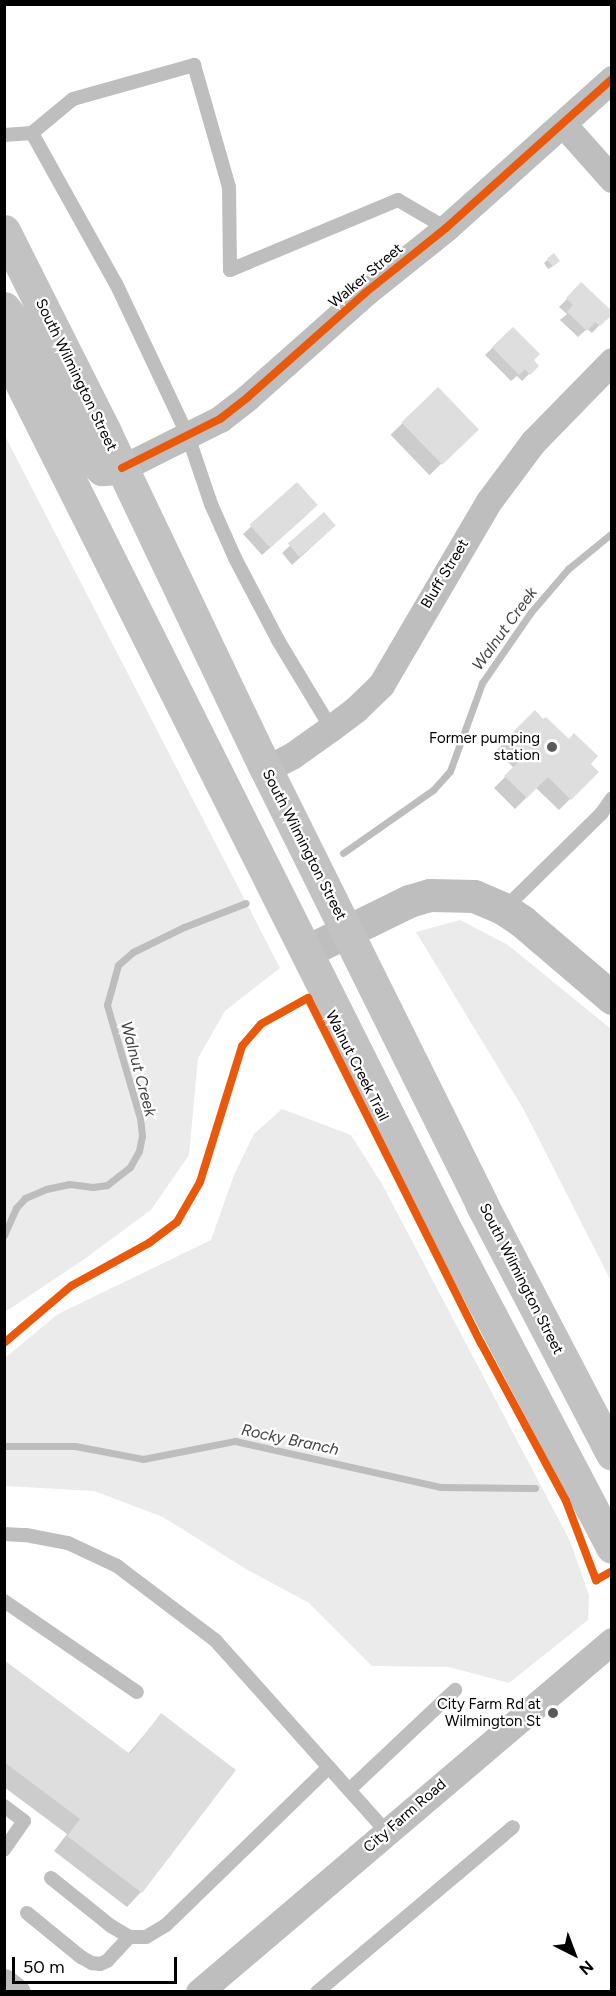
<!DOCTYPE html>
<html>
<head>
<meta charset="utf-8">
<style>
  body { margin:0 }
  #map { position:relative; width:616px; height:1996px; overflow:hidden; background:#fff; font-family:Figtree,sans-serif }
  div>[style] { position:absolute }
  .green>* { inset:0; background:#ebebeb }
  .shadow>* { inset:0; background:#0003; transform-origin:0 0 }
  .stream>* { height:7px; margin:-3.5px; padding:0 3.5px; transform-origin:3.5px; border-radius:3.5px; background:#bdbdbd }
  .building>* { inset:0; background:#dedede; transform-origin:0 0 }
  .service>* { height:14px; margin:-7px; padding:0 7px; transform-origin:7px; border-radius:7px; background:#bebebe }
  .minor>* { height:27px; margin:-13.5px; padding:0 13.5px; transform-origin:13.5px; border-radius:13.5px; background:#bebebe }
  .tertiary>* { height:33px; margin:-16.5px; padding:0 16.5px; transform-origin:16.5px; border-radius:16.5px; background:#bebebe }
  .secondary>* { height:33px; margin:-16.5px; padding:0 16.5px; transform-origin:16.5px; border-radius:16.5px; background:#c2c2c2 }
  .cycleway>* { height:8px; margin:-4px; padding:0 4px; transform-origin:4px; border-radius:4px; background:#e8590c }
  .dots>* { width:16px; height:16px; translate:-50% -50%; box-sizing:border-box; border:3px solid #fff; border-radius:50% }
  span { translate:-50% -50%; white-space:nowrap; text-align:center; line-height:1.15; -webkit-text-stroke:4.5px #fff; paint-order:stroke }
  .street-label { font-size:15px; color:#000 }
  .poi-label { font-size:15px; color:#000 }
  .right { translate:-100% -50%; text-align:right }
  .water-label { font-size:16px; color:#424242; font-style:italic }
  .frame { position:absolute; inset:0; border:6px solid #000; pointer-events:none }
  .north { position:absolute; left:544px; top:1924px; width:60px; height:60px; -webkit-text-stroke:4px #fff; paint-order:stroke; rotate:138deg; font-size:16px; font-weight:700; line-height:24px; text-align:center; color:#000 }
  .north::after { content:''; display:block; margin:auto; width:21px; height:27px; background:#000; clip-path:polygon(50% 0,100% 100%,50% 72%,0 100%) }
  .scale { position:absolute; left:12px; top:1957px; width:165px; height:27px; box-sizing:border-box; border:3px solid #000; border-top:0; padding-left:8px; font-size:18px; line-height:21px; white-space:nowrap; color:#000; -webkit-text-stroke:4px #fff; paint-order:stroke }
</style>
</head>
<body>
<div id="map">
  <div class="green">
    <div style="clip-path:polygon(4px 434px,280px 968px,225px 1011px,198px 1058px,189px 1155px,151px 1210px,83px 1260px,5px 1312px)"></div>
    <div style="clip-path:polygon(460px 920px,508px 945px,611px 1029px,611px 1281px,524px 1110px,416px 932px)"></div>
    <div style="clip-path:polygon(282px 1109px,351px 1135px,382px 1184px,570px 1541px,589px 1595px,588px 1620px,509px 1683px,449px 1667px,372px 1666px,309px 1603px,246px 1569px,163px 1517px,94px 1491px,5px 1486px,5px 1358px,58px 1314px,211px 1240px,234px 1175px,254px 1134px)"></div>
  </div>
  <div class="shadow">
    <div style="clip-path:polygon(547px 260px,555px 265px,548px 269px,544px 263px)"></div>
    <div style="clip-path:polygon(581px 285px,611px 313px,592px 333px,587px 329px,578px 337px,560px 320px,567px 314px,559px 307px)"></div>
    <div style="clip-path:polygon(512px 329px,537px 366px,522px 381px,517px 376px,511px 381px,485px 355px)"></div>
    <div style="left:438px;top:389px;width:56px;height:66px;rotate:46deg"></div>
    <div style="clip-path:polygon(297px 484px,309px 513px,262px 555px,243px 534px)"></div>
    <div style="clip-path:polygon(324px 514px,327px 533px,292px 565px,282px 553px)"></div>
    <div style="clip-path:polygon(535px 712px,597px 772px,559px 810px,536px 788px,515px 809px,494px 788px,514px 768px,496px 751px)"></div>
    <div style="clip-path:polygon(4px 1662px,128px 1754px,161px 1715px,141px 1892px,127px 1907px,54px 1851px,67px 1834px,4px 1787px)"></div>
  </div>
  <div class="stream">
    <div style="left:343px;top:853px;width:110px;rotate:-35deg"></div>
    <div style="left:433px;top:790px;width:25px;rotate:-48deg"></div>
    <div style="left:450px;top:771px;width:94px;rotate:-70deg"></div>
    <div style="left:482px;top:683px;width:86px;rotate:-55.4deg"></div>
    <div style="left:531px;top:612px;width:57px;rotate:-49.3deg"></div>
    <div style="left:568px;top:569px;width:57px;rotate:-39.3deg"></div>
    <div style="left:4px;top:1235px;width:30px;rotate:-66deg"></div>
    <div style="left:16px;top:1208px;width:13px;rotate:-48deg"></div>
    <div style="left:25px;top:1198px;width:23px;rotate:-23deg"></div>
    <div style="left:46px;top:1189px;width:24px;rotate:-12deg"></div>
    <div style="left:69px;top:1184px;width:24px;rotate:7deg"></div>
    <div style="left:93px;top:1187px;width:14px;rotate:-8deg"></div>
    <div style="left:107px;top:1185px;width:29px;rotate:-38deg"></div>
    <div style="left:130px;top:1167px;width:18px;rotate:-61deg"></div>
    <div style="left:139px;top:1151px;width:15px;rotate:-79deg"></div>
    <div style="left:142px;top:1136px;width:18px;rotate:-96deg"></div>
    <div style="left:140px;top:1118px;width:118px;rotate:-106.3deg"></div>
    <div style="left:107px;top:1005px;width:41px;rotate:-74.6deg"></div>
    <div style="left:118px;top:965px;width:20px;rotate:-41deg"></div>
    <div style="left:133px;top:952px;width:57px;rotate:-26.1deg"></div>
    <div style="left:184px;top:927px;width:66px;rotate:-21.2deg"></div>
    <div style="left:4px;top:1446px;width:71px"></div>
    <div style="left:75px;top:1446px;width:69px;rotate:10.8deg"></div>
    <div style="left:143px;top:1459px;width:94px;rotate:-11.1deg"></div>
    <div style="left:235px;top:1441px;width:210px;rotate:12.6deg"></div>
    <div style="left:440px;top:1487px;width:95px;rotate:0.6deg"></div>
  </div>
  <div class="building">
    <div style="left:554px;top:253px;width:10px;height:9px;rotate:53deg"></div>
    <div style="clip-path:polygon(581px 282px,612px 311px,612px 315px,600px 326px,595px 322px,587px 331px,567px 312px,573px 305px,566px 298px)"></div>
    <div style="clip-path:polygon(513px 327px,540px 354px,534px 360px,539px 366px,530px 375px,525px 369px,519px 375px,492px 347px)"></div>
    <div style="left:438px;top:387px;width:59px;height:51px;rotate:46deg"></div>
    <div style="left:297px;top:482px;width:31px;height:64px;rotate:48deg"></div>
    <div style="left:324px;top:512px;width:18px;height:48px;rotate:49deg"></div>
    <div style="clip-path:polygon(535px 710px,543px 719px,546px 717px,569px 739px,574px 733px,598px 756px,591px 764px,599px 772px,571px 800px,548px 777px,527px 798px,504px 776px,524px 756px,506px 739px)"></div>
    <div style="clip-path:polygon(4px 1660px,130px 1754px,161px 1713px,236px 1770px,142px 1893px,67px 1836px,80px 1819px,4px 1762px)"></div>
  </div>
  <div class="service">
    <div style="left:4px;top:135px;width:28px;rotate:-4deg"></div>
    <div style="left:331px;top:728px;width:103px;rotate:-121.1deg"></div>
    <div style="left:278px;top:640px;width:93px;rotate:-117.7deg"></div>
    <div style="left:235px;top:558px;width:59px;rotate:-114deg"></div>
    <div style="left:211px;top:504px;width:72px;rotate:-108.7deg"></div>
    <div style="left:188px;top:436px;width:168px;rotate:-115.3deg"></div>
    <div style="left:116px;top:284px;width:173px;rotate:-119.1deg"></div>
    <div style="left:32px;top:133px;width:53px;rotate:-39.7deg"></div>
    <div style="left:73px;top:99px;width:126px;rotate:-15.7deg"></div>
    <div style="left:194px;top:65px;width:127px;rotate:74deg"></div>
    <div style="left:229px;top:187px;width:83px;rotate:89.3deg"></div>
    <div style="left:230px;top:270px;width:182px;rotate:-22.6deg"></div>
    <div style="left:398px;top:200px;width:56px;rotate:30.3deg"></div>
    <div style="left:504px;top:909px;width:136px;rotate:-44.4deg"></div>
    <div style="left:601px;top:814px;width:19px;rotate:-55deg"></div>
    <div style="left:4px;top:1534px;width:22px;rotate:3deg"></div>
    <div style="left:26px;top:1535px;width:43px;rotate:10.8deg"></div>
    <div style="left:68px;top:1543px;width:54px;rotate:25.1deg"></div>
    <div style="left:117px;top:1566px;width:123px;rotate:37.1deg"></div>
    <div style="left:215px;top:1640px;width:256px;rotate:48.2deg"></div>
    <div style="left:4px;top:1601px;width:161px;rotate:34.4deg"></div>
    <div style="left:349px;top:1790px;width:146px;rotate:-43.3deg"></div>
    <div style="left:4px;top:1806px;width:25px;rotate:37deg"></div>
    <div style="left:24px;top:1821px;width:35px;rotate:125deg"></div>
    <div style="left:51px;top:1878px;width:77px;rotate:38.7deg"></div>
    <div style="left:111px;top:1926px;width:21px;rotate:31deg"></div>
    <div style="left:129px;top:1937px;width:17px"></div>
    <div style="left:146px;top:1937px;width:23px;rotate:-31deg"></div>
    <div style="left:166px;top:1925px;width:227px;rotate:-44.1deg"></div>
    <div style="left:27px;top:1913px;width:70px;rotate:39.2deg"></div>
    <div style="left:81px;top:1957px;width:13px;rotate:29deg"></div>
    <div style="left:92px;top:1963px;width:8px;rotate:7deg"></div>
    <div style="left:100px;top:1964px;width:8px;rotate:-23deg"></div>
    <div style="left:107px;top:1961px;width:33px;rotate:-47deg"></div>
    <div style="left:317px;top:1992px;width:256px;rotate:-40.1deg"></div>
  </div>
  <div class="minor">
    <div style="left:563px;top:124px;width:74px;rotate:48.3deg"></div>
    <div style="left:122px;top:468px;width:110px;rotate:-26.6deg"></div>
    <div style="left:220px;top:419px;width:36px;rotate:-38deg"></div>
    <div style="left:248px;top:397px;width:157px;rotate:-41.6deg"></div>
    <div style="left:365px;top:293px;width:104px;rotate:-38.7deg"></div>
    <div style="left:446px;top:228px;width:223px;rotate:-41.9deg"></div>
    <div style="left:266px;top:769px;width:30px;rotate:-27deg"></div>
    <div style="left:293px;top:755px;width:47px;rotate:-35.4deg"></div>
    <div style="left:331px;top:728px;width:31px;rotate:-37deg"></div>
    <div style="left:356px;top:709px;width:35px;rotate:-44deg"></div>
    <div style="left:381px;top:685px;width:213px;rotate:-59.6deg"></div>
    <div style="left:489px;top:501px;width:74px;rotate:-53.3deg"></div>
    <div style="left:533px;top:442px;width:113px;rotate:-45.7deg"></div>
    <div style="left:4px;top:1982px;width:16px;rotate:38deg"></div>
    <div style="left:199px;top:1992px;width:542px;rotate:-40.36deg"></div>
  </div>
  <div class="tertiary">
    <div style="left:307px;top:951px;width:114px;rotate:-26.1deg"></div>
    <div style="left:409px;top:901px;width:22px;rotate:-16deg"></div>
    <div style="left:430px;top:895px;width:44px;rotate:1.3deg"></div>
    <div style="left:474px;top:896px;width:33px;rotate:23deg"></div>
    <div style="left:504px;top:909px;width:23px;rotate:34deg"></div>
    <div style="left:523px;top:922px;width:117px;rotate:40.5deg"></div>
  </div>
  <div class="secondary">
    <div style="left:4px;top:231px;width:225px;rotate:63.3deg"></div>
    <div style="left:105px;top:432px;width:373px;rotate:64.5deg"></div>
    <div style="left:266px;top:769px;width:484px;rotate:63.6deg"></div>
    <div style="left:481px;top:1203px;width:283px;rotate:62.4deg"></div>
    <div style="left:4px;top:308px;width:35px;rotate:53deg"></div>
    <div style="left:25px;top:336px;width:139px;rotate:61.6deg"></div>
    <div style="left:91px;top:458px;width:16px;rotate:45deg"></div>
    <div style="left:102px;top:469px;width:20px;rotate:-3deg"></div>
    <div style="left:4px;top:349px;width:978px;rotate:63.38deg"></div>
    <div style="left:442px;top:1223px;width:366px;rotate:62.3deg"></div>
  </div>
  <div class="cycleway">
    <div style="left:122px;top:468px;width:110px;rotate:-26.6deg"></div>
    <div style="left:220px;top:419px;width:36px;rotate:-38deg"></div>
    <div style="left:248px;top:397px;width:157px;rotate:-41.6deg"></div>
    <div style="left:365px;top:293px;width:104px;rotate:-38.7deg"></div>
    <div style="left:446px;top:228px;width:223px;rotate:-41.9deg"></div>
    <div style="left:4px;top:1343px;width:88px;rotate:-40.4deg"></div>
    <div style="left:71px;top:1286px;width:89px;rotate:-28.9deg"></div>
    <div style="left:149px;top:1243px;width:35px;rotate:-37deg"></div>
    <div style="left:177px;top:1222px;width:46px;rotate:-60.1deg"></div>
    <div style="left:200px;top:1182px;width:142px;rotate:-72.8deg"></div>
    <div style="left:242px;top:1046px;width:29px;rotate:-49deg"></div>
    <div style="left:261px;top:1024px;width:54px;rotate:-29deg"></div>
    <div style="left:308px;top:998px;width:386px;rotate:63.4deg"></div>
    <div style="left:481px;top:1343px;width:179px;rotate:61.7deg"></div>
    <div style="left:566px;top:1501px;width:85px;rotate:69.2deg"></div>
    <div style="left:596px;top:1580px;width:18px;rotate:-29deg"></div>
  </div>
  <div class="dots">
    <div style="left:552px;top:747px;background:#595959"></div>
    <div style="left:553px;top:1713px;background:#595959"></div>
  </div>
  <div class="street-label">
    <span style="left:366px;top:276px;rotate:-40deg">Walker Street</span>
    <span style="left:76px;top:375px;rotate:64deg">South Wilmington Street</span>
    <span style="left:445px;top:574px;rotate:-59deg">Bluff Street</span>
    <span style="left:304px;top:845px;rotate:63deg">South Wilmington Street</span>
    <span style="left:357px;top:1066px;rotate:63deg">Walnut Creek Trail</span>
    <span style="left:521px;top:1279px;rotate:63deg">South Wilmington Street</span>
    <span style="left:405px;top:1816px;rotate:-41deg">City Farm Road</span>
  </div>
  <div class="poi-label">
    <span class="right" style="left:540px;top:747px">Former pumping<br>station</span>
    <span class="right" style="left:541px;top:1713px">City Farm Rd at<br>Wilmington St</span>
  </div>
  <div class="water-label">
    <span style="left:505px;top:629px;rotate:-54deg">Walnut Creek</span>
    <span style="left:138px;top:1069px;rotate:75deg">Walnut Creek</span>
    <span style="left:290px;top:1440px;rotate:12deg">Rocky Branch</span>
  </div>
  <div class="frame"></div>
  <div class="north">N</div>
  <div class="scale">50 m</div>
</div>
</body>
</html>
